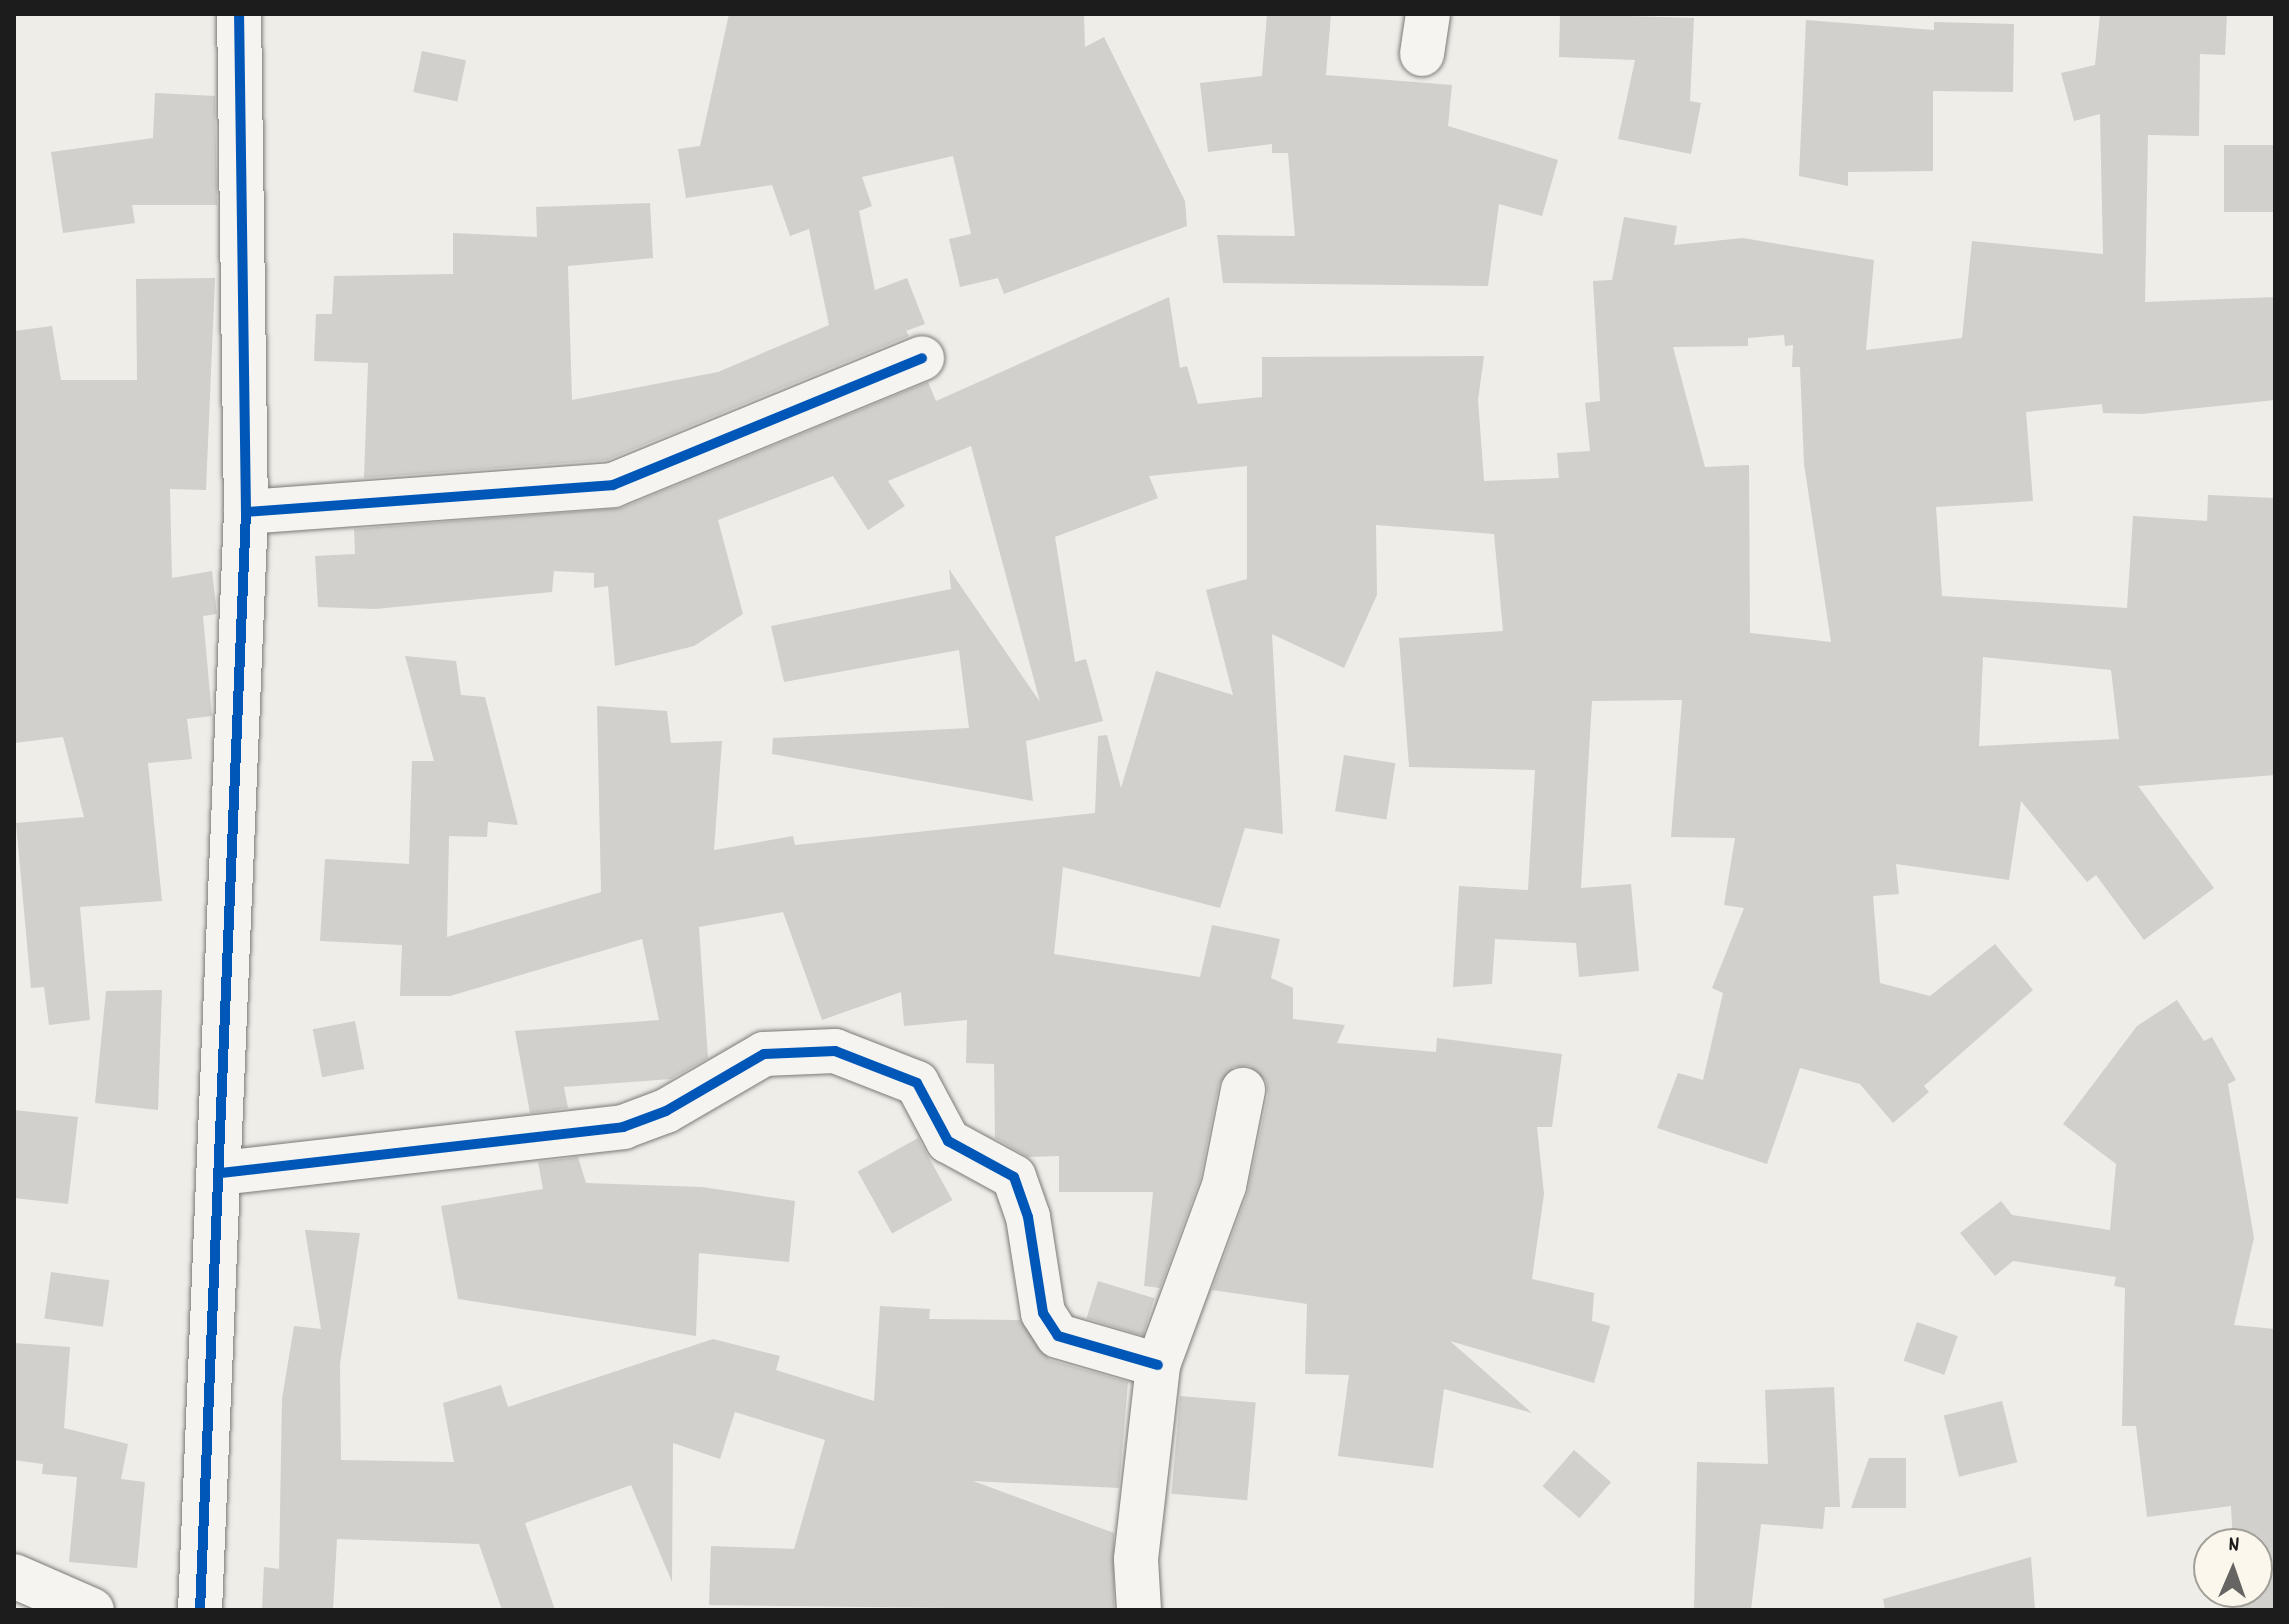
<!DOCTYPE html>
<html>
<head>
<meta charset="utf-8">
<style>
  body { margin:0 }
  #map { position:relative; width:2289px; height:1624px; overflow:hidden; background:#eeede8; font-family:Dekko,sans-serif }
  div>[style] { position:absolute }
  .building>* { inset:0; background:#d1d0cc; transform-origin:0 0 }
  .roads { filter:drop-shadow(0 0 2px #7a7a78) drop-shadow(0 0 2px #7a7a78) }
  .minor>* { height:44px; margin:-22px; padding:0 22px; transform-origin:22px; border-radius:22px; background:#f5f4f0 }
  .cycleway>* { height:10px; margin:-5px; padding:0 5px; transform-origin:5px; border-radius:5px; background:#0057b8 }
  span { translate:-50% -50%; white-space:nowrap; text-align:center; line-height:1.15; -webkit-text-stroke:7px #fbf7ec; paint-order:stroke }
  .frame { position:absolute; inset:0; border:16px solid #1c1c1c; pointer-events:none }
  .north { position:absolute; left:2193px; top:1528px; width:80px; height:80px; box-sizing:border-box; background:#fbf7ec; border:2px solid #a29f99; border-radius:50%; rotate:2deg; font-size:22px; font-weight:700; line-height:32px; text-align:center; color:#1c1c1c }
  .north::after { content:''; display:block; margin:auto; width:28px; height:36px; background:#666563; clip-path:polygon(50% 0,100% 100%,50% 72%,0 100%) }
</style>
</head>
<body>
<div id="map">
  <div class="building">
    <div style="clip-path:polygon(729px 14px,1084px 14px,1085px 47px,1104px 37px,1185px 201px,1187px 226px,1004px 294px,998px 278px,960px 287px,949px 239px,971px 234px,953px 156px,862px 177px,872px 206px,859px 211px,875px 290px,907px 278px,925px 324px,906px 331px,909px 336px,607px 460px,364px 478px,368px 363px,314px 361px,316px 314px,332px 314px,334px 276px,453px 274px,453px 233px,537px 237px,536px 207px,650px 203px,653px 258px,568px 266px,572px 400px,718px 372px,829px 325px,809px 229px,790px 236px,772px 185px,686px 198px,678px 149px,700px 146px)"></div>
    <div style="clip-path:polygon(1267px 14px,1331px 14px,1326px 75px,1452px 85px,1448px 126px,1558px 160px,1542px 216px,1499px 204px,1488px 286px,1223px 283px,1217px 235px,1295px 236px,1288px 153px,1272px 153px,1272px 144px,1208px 152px,1200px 83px,1262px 76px)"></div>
    <div style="clip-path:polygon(1560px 14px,1694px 18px,1690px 101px,1701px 103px,1691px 154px,1618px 139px,1635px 60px,1559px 57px)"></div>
    <div style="clip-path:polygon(evenodd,2100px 14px,2227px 14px,2225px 55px,2200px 54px,2199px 136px,2148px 135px,2145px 302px,2275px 297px,2275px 400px,2141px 414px,2103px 413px,2102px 404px,2026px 412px,2033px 501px,1936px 507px,1942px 596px,2127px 608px,2133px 516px,2207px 521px,2208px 495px,2275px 498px,2275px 775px,2138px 786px,2214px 888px,2144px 940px,2096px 875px,2087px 882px,2021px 801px,2009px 880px,1896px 864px,1899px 894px,1873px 896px,1880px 983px,1930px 996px,1995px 944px,2033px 990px,1924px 1086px,1929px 1092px,1893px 1123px,1860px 1084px,1800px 1068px,1767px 1164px,1657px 1128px,1678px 1073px,1703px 1080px,1723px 993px,1712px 988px,1744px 908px,1724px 905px,1735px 838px,1671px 837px,1682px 700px,1592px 701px,1581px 888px,1631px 884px,1639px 971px,1579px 977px,1576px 943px,1495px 939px,1492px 984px,1453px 987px,1459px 886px,1528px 890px,1535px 770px,1409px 767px,1399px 638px,1503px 631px,1494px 534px,1376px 525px,1377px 595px,1344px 668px,1272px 634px,1283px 834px,1245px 828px,1220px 908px,1063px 867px,1054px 954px,1200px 977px,1212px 925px,1280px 939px,1271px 978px,1293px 988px,1293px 1019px,1345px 1025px,1337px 1043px,1436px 1052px,1437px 1038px,1562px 1054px,1552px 1127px,1537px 1127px,1544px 1194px,1532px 1279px,1594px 1293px,1592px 1321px,1610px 1326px,1594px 1383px,1450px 1341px,1532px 1413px,1444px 1389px,1433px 1468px,1338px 1456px,1349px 1375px,1305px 1374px,1307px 1304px,1212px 1290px,1247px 1195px,1268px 1095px,1266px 1081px,1249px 1066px,1234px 1067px,1219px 1084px,1200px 1179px,1160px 1288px,1144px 1286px,1153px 1192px,1059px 1192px,1059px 1156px,1028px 1157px,995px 1138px,994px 1064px,966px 1063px,967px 1020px,904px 1026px,901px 992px,822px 1020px,783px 912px,699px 927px,708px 1058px,671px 1079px,564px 1087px,568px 1108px,530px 1113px,515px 1031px,659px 1020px,642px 939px,450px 996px,400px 996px,402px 945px,320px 941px,325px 859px,409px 864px,412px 761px,434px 761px,405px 656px,456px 661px,461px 695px,485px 697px,518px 825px,488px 822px,487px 837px,449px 836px,447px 937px,601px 892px,597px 706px,667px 711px,671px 743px,722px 741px,714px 850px,793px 836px,795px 845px,1095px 813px,1098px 736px,1107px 735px,1121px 788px,1156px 671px,1233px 695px,1206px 590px,1247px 579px,1247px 466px,1149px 476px,1158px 498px,1055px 537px,1075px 662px,1086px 659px,1103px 721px,1026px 741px,1033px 801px,772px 754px,773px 738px,969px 728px,959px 650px,784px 682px,771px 626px,951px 589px,949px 569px,1040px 702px,971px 446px,888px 481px,905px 506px,868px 530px,833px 476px,718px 520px,743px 614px,694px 646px,615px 666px,608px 586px,594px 588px,594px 573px,554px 571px,552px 592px,375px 609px,318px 607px,315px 556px,355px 554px,354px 529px,622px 508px,928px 382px,936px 401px,1169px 297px,1180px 368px,1187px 366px,1198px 404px,1262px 397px,1262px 357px,1484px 356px,1478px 400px,1484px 481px,1559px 478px,1557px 453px,1590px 451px,1585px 403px,1600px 401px,1593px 281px,1612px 280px,1624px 217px,1677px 226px,1674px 245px,1743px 238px,1874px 260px,1866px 350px,1962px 338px,1972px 241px,2103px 254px,2100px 114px,2074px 121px,2061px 73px,2095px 65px,2100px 14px,1784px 335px,1785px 346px,1793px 345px,1792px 367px,1800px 367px,1804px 464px,1831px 642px,1750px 633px,1749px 465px,1705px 467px,1673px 347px,1748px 346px,1748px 338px,1784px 335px,2100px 14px,1983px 657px,2111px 670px,2119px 739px,1979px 746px,1983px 657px)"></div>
    <div style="clip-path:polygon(1806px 20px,1934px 30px,1934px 22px,2014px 24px,2013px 92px,1933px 91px,1933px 171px,1848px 172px,1848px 186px,1799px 176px)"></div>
    <div style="left:422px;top:51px;width:45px;height:42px;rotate:12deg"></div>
    <div style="clip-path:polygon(155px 93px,215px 96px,217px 205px,132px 205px,135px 223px,63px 233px,51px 152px,153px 138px)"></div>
    <div style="left:2275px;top:145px;width:67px;height:51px;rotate:90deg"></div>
    <div style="clip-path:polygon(215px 278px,206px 490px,170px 489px,172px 578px,212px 571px,217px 614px,203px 616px,212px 716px,187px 719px,192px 759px,148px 763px,162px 901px,80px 907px,90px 1020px,49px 1025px,44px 987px,31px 988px,16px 823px,84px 817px,63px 737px,14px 743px,14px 331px,52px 326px,61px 380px,137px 380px,136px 279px)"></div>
    <div style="left:1344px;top:755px;width:52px;height:57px;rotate:9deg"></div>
    <div style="clip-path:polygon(162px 990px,158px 1110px,95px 1103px,106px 991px)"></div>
    <div style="clip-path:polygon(2177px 1000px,2204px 1041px,2212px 1037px,2236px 1080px,2228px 1084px,2254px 1238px,2234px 1325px,2275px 1329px,2275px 1610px,2236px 1610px,2235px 1592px,2257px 1592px,2257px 1544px,2233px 1544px,2231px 1506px,2147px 1517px,2136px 1426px,2122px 1426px,2125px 1288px,2114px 1286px,2116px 1277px,2013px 1261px,1995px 1276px,1960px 1233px,2001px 1201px,2012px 1215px,2110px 1230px,2116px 1164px,2063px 1124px,2137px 1026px)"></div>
    <div style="left:355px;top:1021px;width:49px;height:43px;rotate:79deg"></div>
    <div style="clip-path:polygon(14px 1110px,78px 1117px,68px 1204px,14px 1198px)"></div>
    <div style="left:918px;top:1138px;width:71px;height:69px;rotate:61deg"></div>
    <div style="clip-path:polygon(578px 1157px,586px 1183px,702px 1187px,795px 1201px,789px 1262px,699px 1253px,696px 1336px,458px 1299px,441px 1206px,543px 1189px,538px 1162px)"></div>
    <div style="clip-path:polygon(305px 1230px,360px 1233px,340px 1364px,341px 1460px,454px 1462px,443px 1403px,501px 1385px,508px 1407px,713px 1339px,780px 1356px,776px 1370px,874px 1401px,880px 1306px,930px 1309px,929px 1319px,1020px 1320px,1050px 1360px,1128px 1382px,1119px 1488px,973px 1481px,1114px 1533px,1114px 1610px,709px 1605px,711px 1546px,794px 1549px,825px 1440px,735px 1412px,720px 1459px,673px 1443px,672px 1582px,631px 1485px,525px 1523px,555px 1610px,502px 1610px,479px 1544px,337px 1539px,333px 1610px,262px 1610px,264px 1567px,279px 1569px,282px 1399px,294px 1326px,321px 1329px)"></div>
    <div style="left:51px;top:1272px;width:59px;height:47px;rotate:8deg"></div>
    <div style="left:1098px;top:1281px;width:59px;height:39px;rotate:17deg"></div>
    <div style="left:1917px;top:1322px;width:43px;height:41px;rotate:19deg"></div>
    <div style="clip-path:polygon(14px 1343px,70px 1347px,64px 1428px,128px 1444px,121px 1479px,145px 1482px,137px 1568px,69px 1562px,77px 1477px,42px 1474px,43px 1464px,14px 1460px)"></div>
    <div style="clip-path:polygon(1834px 1387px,1840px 1507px,1825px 1507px,1823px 1529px,1761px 1524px,1751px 1610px,1694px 1610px,1697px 1462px,1768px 1464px,1765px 1390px)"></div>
    <div style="left:1180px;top:1396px;width:76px;height:98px;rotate:5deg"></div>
    <div style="left:2002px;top:1401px;width:63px;height:60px;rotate:76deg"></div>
    <div style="left:1574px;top:1450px;width:49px;height:48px;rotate:41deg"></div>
    <div style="clip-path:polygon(1869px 1458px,1906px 1458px,1906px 1508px,1851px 1508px)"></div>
    <div style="clip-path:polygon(2031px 1557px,2035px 1610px,1885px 1610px,1883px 1599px)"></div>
  </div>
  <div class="roads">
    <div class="minor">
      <div style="left:1422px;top:54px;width:40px;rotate:-81.5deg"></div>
      <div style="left:246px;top:512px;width:368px;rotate:-4.2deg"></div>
      <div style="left:613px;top:485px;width:334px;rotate:-22.3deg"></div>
      <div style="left:221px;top:1173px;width:405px;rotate:-6.5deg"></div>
      <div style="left:623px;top:1127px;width:46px;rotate:-20.4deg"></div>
      <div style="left:666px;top:1111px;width:113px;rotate:-30.2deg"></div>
      <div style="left:764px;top:1054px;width:71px;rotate:-2.4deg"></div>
      <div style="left:835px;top:1051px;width:88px;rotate:21.3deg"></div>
      <div style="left:917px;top:1083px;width:66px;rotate:61.9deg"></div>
      <div style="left:948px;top:1141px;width:75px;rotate:28.6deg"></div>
      <div style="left:1014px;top:1177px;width:42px;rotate:70.7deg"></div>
      <div style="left:1028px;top:1217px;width:97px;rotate:81.1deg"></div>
      <div style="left:1043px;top:1313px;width:27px;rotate:57deg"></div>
      <div style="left:1058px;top:1336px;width:104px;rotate:16.2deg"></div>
      <div style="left:14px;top:1576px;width:85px;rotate:23.6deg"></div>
      <div style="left:200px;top:1610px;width:1099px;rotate:-87.6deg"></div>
      <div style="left:246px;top:512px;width:498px;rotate:-90.8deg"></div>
      <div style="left:1139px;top:1610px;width:51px;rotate:-93.4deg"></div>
      <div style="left:1136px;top:1559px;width:195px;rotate:-83.5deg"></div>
      <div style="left:1158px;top:1365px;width:191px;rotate:-69.8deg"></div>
      <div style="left:1224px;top:1186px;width:98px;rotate:-78.8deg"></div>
    </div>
  </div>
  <div class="cycleway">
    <div style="left:246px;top:512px;width:368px;rotate:-4.2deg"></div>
    <div style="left:613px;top:485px;width:334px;rotate:-22.3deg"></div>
    <div style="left:221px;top:1173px;width:405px;rotate:-6.5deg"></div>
    <div style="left:623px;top:1127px;width:46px;rotate:-20.4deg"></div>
    <div style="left:666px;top:1111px;width:113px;rotate:-30.2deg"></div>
    <div style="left:764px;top:1054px;width:71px;rotate:-2.4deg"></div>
    <div style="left:835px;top:1051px;width:88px;rotate:21.3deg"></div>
    <div style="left:917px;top:1083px;width:66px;rotate:61.9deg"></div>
    <div style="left:948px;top:1141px;width:75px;rotate:28.6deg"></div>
    <div style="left:1014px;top:1177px;width:42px;rotate:70.7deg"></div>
    <div style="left:1028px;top:1217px;width:97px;rotate:81.1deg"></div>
    <div style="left:1043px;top:1313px;width:27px;rotate:57deg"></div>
    <div style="left:1058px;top:1336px;width:104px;rotate:16.2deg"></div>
    <div style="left:200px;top:1610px;width:1099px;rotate:-87.6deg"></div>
    <div style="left:246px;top:512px;width:498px;rotate:-90.8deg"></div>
  </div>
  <div class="frame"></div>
  <div class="north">N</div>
</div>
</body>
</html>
